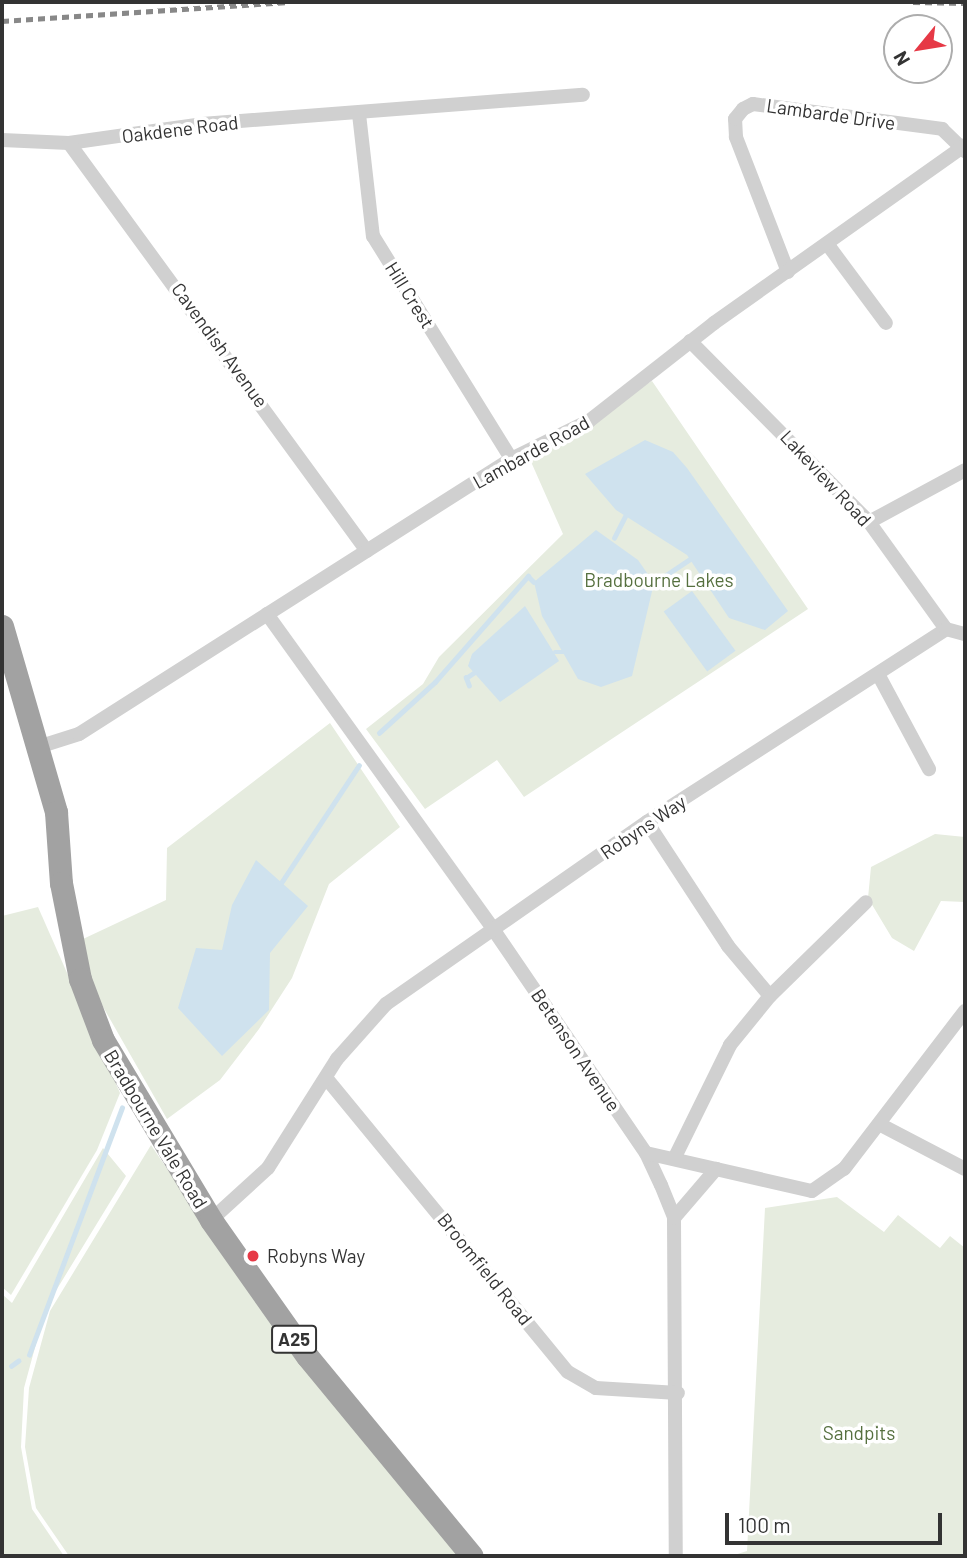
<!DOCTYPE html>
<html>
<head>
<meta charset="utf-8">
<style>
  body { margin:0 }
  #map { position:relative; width:967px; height:1558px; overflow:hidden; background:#fff; font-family:Barlow,sans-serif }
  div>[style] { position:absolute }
  .green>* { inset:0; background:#e6ecdf }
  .water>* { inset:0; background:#cfe2ee; transform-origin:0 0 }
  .stream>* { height:4.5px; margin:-2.25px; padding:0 2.25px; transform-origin:2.25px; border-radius:2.25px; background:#cfe2ee }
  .minor>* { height:14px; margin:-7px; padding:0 7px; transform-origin:7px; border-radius:7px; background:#d0d0d0 }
  .trunk>* { height:23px; margin:-11.5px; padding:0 11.5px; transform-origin:11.5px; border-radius:11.5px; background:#a2a2a2 }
  .rail>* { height:4.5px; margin-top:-2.25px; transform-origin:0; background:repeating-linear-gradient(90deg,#888 0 7px,transparent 0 12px) }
  .dots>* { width:19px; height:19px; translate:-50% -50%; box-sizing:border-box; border:4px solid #fff; border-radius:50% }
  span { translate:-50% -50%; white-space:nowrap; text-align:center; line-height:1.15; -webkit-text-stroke:7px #fff; paint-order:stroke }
  .shield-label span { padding:2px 5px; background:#fff; border:2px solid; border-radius:5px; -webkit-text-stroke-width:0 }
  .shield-label { font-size:18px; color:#333; font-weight:700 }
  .street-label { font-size:19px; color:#333 }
  .park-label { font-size:19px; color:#56703f }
  .poi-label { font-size:19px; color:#333 }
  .left { translate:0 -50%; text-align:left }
  .frame { position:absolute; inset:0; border:4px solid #333; pointer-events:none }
  .north { position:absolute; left:883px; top:14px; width:70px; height:70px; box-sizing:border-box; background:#fff; border:2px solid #adadad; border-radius:50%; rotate:240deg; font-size:19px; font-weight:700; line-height:28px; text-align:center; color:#333 }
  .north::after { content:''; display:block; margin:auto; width:24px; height:32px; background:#e63946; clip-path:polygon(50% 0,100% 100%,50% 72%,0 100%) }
  .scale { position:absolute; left:725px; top:1513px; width:217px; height:32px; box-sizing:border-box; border:4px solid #333; border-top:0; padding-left:9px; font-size:21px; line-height:24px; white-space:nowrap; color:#333; -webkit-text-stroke:5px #fff; paint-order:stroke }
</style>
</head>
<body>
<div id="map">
  <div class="green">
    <div style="clip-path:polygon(652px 381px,808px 609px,524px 797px,497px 760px,425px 809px,366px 729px,423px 684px,439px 657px,563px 534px,528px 455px)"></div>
    <div style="clip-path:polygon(330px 723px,400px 827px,329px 884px,292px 978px,259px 1029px,220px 1080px,167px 1119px,86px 977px,83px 939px,166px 900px,167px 848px)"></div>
    <div style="clip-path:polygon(935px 834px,965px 837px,965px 902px,941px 901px,914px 951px,892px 938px,868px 898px,871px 867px)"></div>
    <div style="clip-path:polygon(38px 907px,120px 1093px,97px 1150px,11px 1295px,2px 1287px,2px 916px)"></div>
    <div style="clip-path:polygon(151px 1145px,278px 1333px,458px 1556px,69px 1556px,36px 1508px,25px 1447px,29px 1388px,50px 1311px)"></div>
    <div style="clip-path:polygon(103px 1148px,126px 1176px,46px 1307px,24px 1388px,21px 1447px,32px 1509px,64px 1556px,2px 1556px,2px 1294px,12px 1303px)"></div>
    <div style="clip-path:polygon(837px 1197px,884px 1232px,898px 1215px,940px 1248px,950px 1236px,965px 1248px,965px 1556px,731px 1556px,747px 1551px,765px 1208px)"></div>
  </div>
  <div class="water">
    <div style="clip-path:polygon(645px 440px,673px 452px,687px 468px,788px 611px,765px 630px,729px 618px,687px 555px,616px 510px,585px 474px)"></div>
    <div style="clip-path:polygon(596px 530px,638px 560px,654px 583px,632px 676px,601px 687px,578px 679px,542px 616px,534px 582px)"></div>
    <div style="left:692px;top:591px;width:74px;height:35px;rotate:54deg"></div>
    <div style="clip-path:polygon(525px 606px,559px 661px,500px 702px,468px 666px,472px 654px)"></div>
    <div style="clip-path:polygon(256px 860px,308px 906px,270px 953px,269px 1010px,222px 1056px,178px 1008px,196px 948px,222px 950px,232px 905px)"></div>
  </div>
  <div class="stream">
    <div style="left:614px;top:538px;width:25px;rotate:-63deg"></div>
    <div style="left:654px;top:583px;width:43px;rotate:-33.7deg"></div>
    <div style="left:555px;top:652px;width:10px"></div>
    <div style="left:469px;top:686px;width:9px;rotate:-111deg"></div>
    <div style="left:466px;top:678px;width:11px;rotate:-34deg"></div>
    <div style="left:379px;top:733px;width:76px;rotate:-42.3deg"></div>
    <div style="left:435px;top:682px;width:141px;rotate:-48.7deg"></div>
    <div style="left:528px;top:576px;width:8px;rotate:45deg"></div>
    <div style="left:281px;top:883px;width:141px;rotate:-56.5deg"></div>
    <div style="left:29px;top:1355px;width:264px;rotate:-69.4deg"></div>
    <div style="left:11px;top:1366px;width:9px;rotate:-36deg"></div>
  </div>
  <div class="minor">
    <div style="left:359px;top:114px;width:123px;rotate:83.5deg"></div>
    <div style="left:373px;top:236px;width:262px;rotate:58.2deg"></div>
    <div style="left:2px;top:140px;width:67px;rotate:2.6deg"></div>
    <div style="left:69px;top:143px;width:134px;rotate:-8.1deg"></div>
    <div style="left:202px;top:124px;width:382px;rotate:-4.4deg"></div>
    <div style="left:69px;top:143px;width:505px;rotate:53.86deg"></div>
    <div style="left:828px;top:245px;width:97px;rotate:53.4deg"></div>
    <div style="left:788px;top:272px;width:145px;rotate:-111.1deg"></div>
    <div style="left:736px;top:137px;width:18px;rotate:-93deg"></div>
    <div style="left:735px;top:119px;width:13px;rotate:-51deg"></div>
    <div style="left:743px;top:109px;width:11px;rotate:-27deg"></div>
    <div style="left:753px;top:104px;width:191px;rotate:7.5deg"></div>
    <div style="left:942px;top:129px;width:32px;rotate:44deg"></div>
    <div style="left:690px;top:341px;width:255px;rotate:45.3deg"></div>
    <div style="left:869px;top:522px;width:132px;rotate:54.3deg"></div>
    <div style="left:869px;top:522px;width:109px;rotate:-28.4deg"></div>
    <div style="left:267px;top:614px;width:388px;rotate:54.3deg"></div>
    <div style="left:493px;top:929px;width:271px;rotate:55.7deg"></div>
    <div style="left:646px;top:1153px;width:35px;rotate:65deg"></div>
    <div style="left:661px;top:1185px;width:35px;rotate:68deg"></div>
    <div style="left:674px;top:1218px;width:338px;rotate:89.7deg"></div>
    <div style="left:878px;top:674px;width:108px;rotate:61.8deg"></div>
    <div style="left:38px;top:747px;width:43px;rotate:-17.6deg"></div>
    <div style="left:79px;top:734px;width:512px;rotate:-32.48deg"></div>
    <div style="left:511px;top:459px;width:87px;rotate:-26deg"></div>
    <div style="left:589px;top:421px;width:159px;rotate:-38.1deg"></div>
    <div style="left:714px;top:323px;width:308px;rotate:-35.3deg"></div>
    <div style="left:647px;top:822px;width:148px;rotate:56.8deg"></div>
    <div style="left:728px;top:946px;width:65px;rotate:50deg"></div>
    <div style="left:327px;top:1079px;width:379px;rotate:50.6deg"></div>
    <div style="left:568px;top:1372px;width:32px;rotate:30deg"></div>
    <div style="left:596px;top:1388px;width:82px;rotate:3.5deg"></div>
    <div style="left:879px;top:1124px;width:97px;rotate:27.6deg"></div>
    <div style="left:646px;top:1153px;width:170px;rotate:12.9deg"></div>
    <div style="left:812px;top:1191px;width:39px;rotate:-35deg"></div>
    <div style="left:844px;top:1169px;width:199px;rotate:-52.6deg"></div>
    <div style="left:674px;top:1159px;width:127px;rotate:-63.8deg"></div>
    <div style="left:730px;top:1045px;width:63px;rotate:-50.8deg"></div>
    <div style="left:770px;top:996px;width:134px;rotate:-44.4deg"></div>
    <div style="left:674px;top:1218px;width:65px;rotate:-49.4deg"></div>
    <div style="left:211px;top:1220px;width:77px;rotate:-42.4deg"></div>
    <div style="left:268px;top:1168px;width:129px;rotate:-57.7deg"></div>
    <div style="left:337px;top:1059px;width:74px;rotate:-48.3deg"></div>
    <div style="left:386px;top:1004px;width:318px;rotate:-34.9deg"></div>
    <div style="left:647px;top:822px;width:356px;rotate:-32.8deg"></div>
    <div style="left:946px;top:629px;width:20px;rotate:15deg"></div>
  </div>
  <div class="trunk">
    <div style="left:2px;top:626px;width:194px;rotate:73.8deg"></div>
    <div style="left:56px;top:812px;width:71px;rotate:86deg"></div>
    <div style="left:61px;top:883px;width:98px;rotate:78.8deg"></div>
    <div style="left:80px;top:979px;width:65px;rotate:69.3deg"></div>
    <div style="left:103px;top:1040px;width:210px;rotate:59deg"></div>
    <div style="left:211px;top:1220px;width:166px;rotate:54.8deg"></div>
    <div style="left:307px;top:1356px;width:259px;rotate:50.5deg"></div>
  </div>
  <div class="rail">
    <div style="left:913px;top:2px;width:52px;rotate:1.1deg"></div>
    <div style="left:2px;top:21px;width:288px;rotate:-3.8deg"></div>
  </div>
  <div class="dots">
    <div style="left:253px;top:1256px;background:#e63946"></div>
  </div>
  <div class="shield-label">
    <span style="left:294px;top:1339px">A25</span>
  </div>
  <div class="street-label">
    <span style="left:831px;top:114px;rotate:8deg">Lambarde Drive</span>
    <span style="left:180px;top:129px;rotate:-7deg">Oakdene Road</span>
    <span style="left:410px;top:295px;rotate:58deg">Hill Crest</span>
    <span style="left:220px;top:345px;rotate:54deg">Cavendish Avenue</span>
    <span style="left:531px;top:452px;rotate:-29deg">Lambarde Road</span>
    <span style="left:826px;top:478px;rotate:47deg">Lakeview Road</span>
    <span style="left:643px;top:827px;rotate:-34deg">Robyns Way</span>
    <span style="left:576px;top:1050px;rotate:56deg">Betenson Avenue</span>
    <span style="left:156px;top:1129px;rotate:59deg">Bradbourne Vale Road</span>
    <span style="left:485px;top:1269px;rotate:51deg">Broomfield Road</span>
  </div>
  <div class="park-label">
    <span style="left:659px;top:580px">Bradbourne Lakes</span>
    <span style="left:859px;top:1433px">Sandpits</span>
  </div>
  <div class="poi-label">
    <span class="left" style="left:267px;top:1256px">Robyns Way</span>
  </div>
  <div class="frame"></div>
  <div class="north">N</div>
  <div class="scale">100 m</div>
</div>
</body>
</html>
